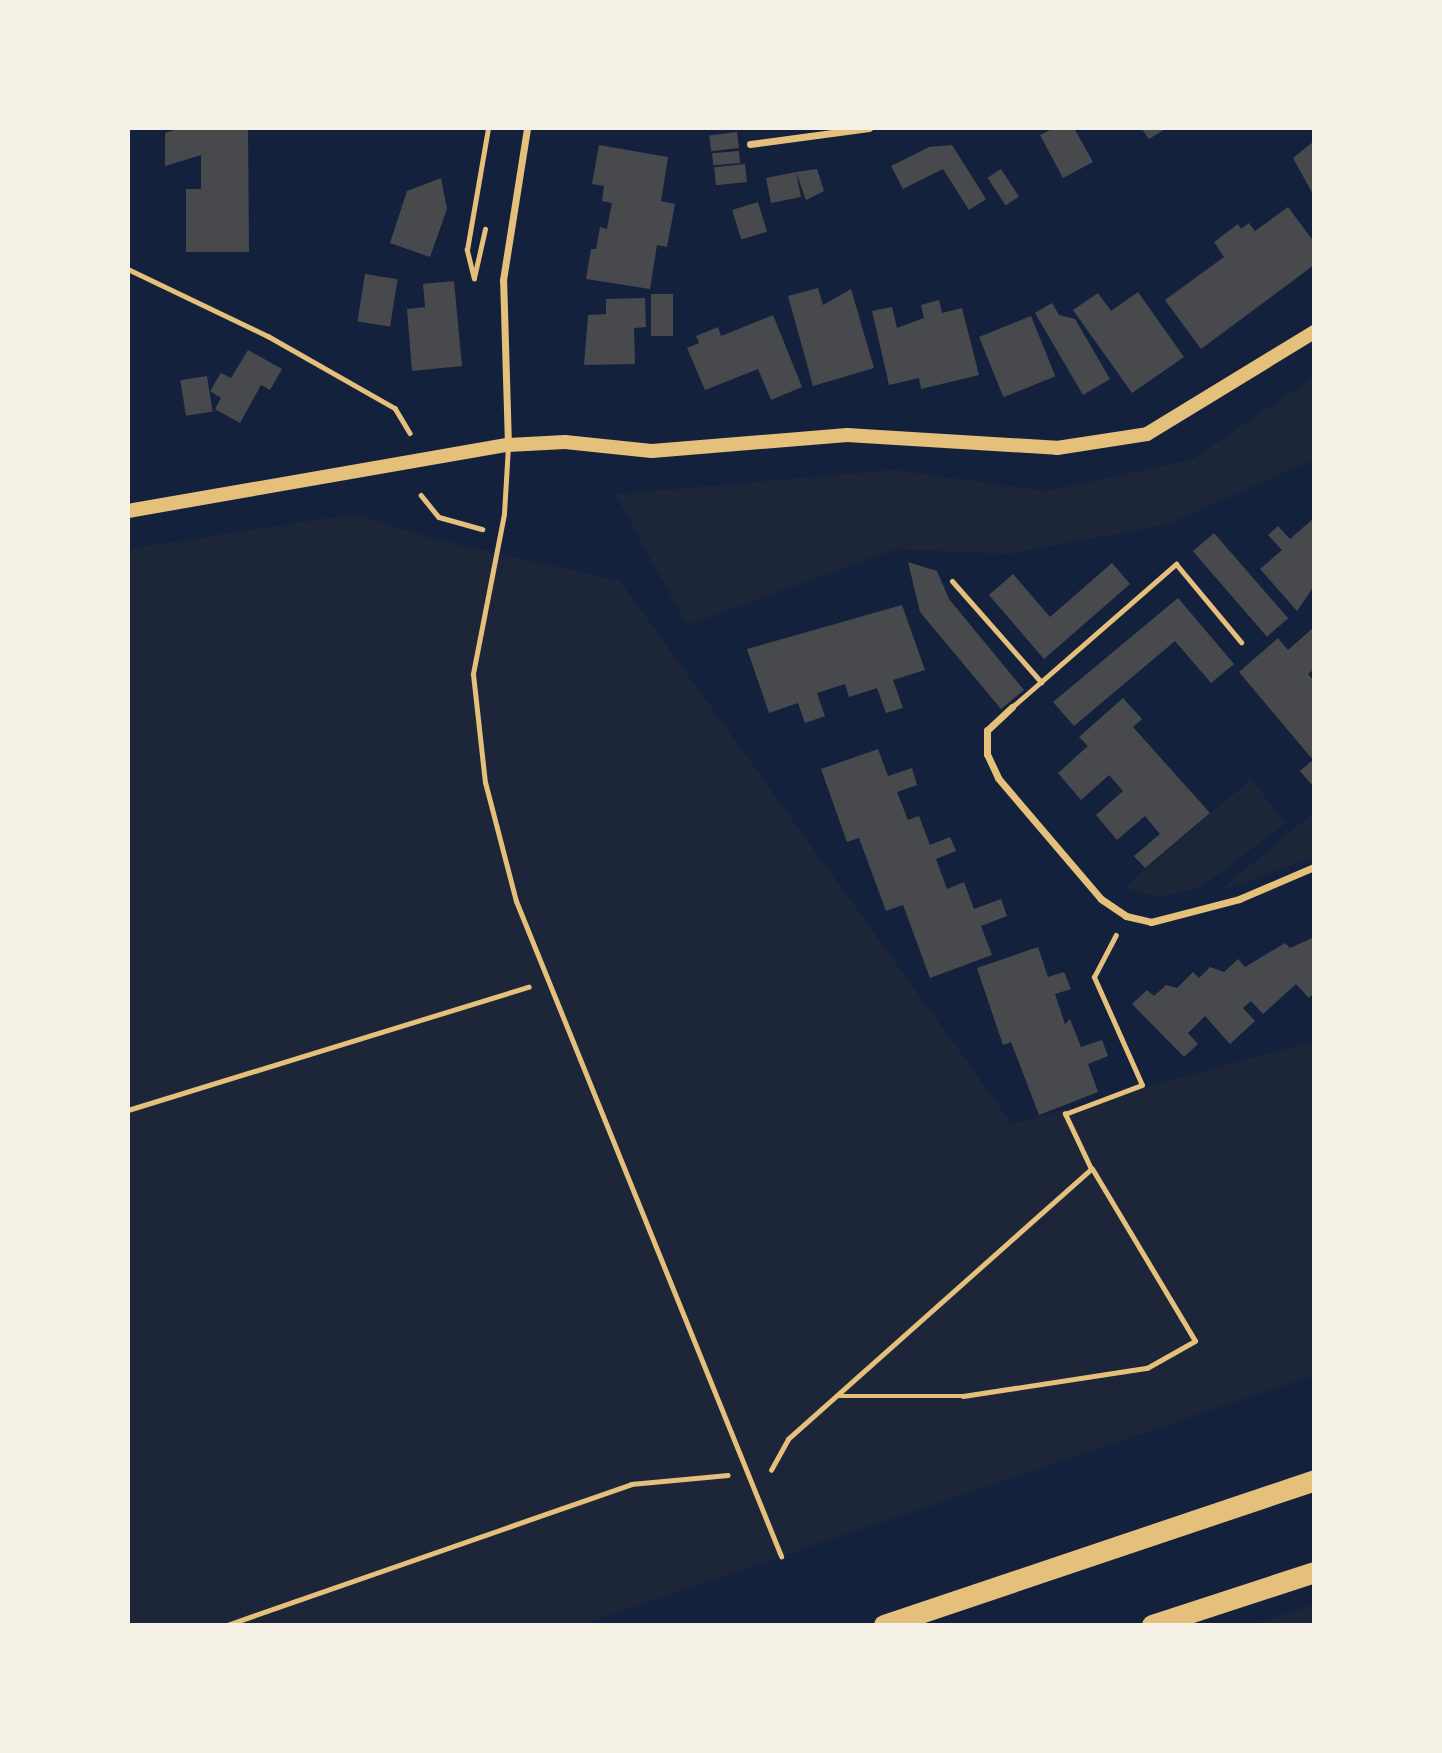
<!DOCTYPE html>
<html>
<head>
<meta charset="utf-8">
<style>
  body { margin:0 }
  #map { position:relative; width:1442px; height:1753px; overflow:hidden; background:#14213d; font-family:"Archivo Narrow",sans-serif }
  div>[style] { position:absolute }
  .green>* { inset:0; background:#1d2539 }
  .building>* { inset:0; background:#48494c; transform-origin:0 0 }
  .path>* { height:4.5px; margin:-2.25px; padding:0 2.25px; transform-origin:2.25px; border-radius:2.25px; background:#e5c07b }
  .service>* { height:5px; margin:-2.5px; padding:0 2.5px; transform-origin:2.5px; border-radius:2.5px; background:#e5c07b }
  .minor>* { height:7px; margin:-3.5px; padding:0 3.5px; transform-origin:3.5px; border-radius:3.5px; background:#e5c07b }
  .secondary>* { height:14px; margin:-7px; padding:0 7px; transform-origin:7px; border-radius:7px; background:#e5c07b }
  .motorway>* { height:21px; margin:-10.5px; padding:0 10.5px; transform-origin:10.5px; border-radius:10.5px; background:#e5c07b }
  span { translate:-50% -50%; white-space:nowrap; text-align:center; line-height:1.15; -webkit-text-stroke:5px #f6f1e7; paint-order:stroke }
  .frame { position:absolute; inset:0; border:130px solid #f6f1e7; pointer-events:none }
</style>
</head>
<body>
<div id="map">
  <div class="green">
    <div style="clip-path:polygon(1314px 377px,1314px 459px,1168px 524px,1009px 554px,896px 549px,687px 625px,615px 494px,893px 470px,1047px 491px,1191px 460px)"></div>
    <div style="clip-path:polygon(354px 514px,430px 538px,620px 581px,1012px 1124px,1314px 1041px,1314px 1375px,580px 1625px,128px 1625px,128px 549px)"></div>
    <div style="clip-path:polygon(1251px 779px,1286px 823px,1200px 888px,1156px 897px,1125px 887px)"></div>
    <div style="clip-path:polygon(1314px 812px,1314px 857px,1218px 892px)"></div>
    <div style="clip-path:polygon(1314px 1605px,1314px 1625px,1251px 1625px)"></div>
  </div>
  <div class="building">
    <div style="clip-path:polygon(181px 128px,248px 128px,249px 252px,186px 252px,186px 189px,201px 189px,201px 155px,165px 166px,165px 133px)"></div>
    <div style="clip-path:polygon(1054px 128px,1074px 128px,1093px 162px,1063px 178px,1040px 135px)"></div>
    <div style="clip-path:polygon(1141px 128px,1167px 128px,1149px 139px)"></div>
    <div style="left:737px;top:132px;width:16px;height:28px;rotate:83deg"></div>
    <div style="clip-path:polygon(1314px 141px,1314px 196px,1293px 158px)"></div>
    <div style="clip-path:polygon(599px 145px,668px 157px,661px 201px,675px 204px,667px 247px,657px 245px,650px 289px,586px 279px,591px 249px,596px 249px,600px 227px,607px 229px,612px 203px,602px 201px,604px 186px,592px 184px)"></div>
    <div style="clip-path:polygon(952px 145px,986px 199px,969px 210px,943px 169px,903px 189px,891px 166px,929px 147px)"></div>
    <div style="left:739px;top:151px;width:12px;height:27px;rotate:85deg"></div>
    <div style="left:745px;top:164px;width:18px;height:31px;rotate:84deg"></div>
    <div style="clip-path:polygon(817px 169px,824px 191px,806px 200px,796px 172px,801px 197px,771px 203px,766px 178px,796px 172px)"></div>
    <div style="left:1001px;top:169px;width:33px;height:16px;rotate:57deg"></div>
    <div style="clip-path:polygon(441px 178px,447px 209px,430px 257px,390px 243px,407px 191px)"></div>
    <div style="left:758px;top:202px;width:31px;height:27px;rotate:73deg"></div>
    <div style="clip-path:polygon(1288px 207px,1314px 242px,1314px 265px,1201px 349px,1165px 300px,1224px 257px,1214px 242px,1238px 224px,1241px 229px,1249px 223px,1255px 231px)"></div>
    <div style="left:365px;top:274px;width:33px;height:48px;rotate:9deg"></div>
    <div style="clip-path:polygon(454px 281px,462px 366px,412px 371px,407px 309px,425px 307px,423px 284px)"></div>
    <div style="clip-path:polygon(818px 288px,823px 305px,851px 289px,874px 368px,813px 386px,788px 296px)"></div>
    <div style="clip-path:polygon(1138px 292px,1184px 357px,1132px 393px,1073px 310px,1098px 293px,1111px 311px)"></div>
    <div style="left:651px;top:294px;width:22px;height:42px"></div>
    <div style="clip-path:polygon(645px 298px,646px 327px,634px 328px,635px 364px,584px 365px,588px 315px,606px 314px,606px 299px)"></div>
    <div style="clip-path:polygon(939px 300px,942px 313px,962px 308px,979px 375px,921px 389px,919px 378px,889px 385px,872px 311px,892px 307px,897px 328px,924px 318px,921px 305px)"></div>
    <div style="clip-path:polygon(1052px 303px,1059px 315px,1075px 319px,1110px 379px,1083px 395px,1035px 313px)"></div>
    <div style="clip-path:polygon(773px 315px,802px 387px,771px 400px,758px 369px,705px 390px,687px 348px,699px 343px,696px 336px,718px 327px,721px 336px)"></div>
    <div style="left:1031px;top:316px;width:65px;height:56px;rotate:68deg"></div>
    <div style="clip-path:polygon(248px 350px,282px 369px,270px 390px,261px 385px,240px 423px,215px 409px,221px 398px,210px 391px,221px 373px,231px 378px)"></div>
    <div style="left:207px;top:376px;width:36px;height:27px;rotate:81deg"></div>
    <div style="clip-path:polygon(1314px 518px,1314px 586px,1297px 611px,1260px 569px,1282px 550px,1268px 535px,1278px 526px,1290px 539px)"></div>
    <div style="left:1214px;top:533px;width:113px;height:28px;rotate:49deg"></div>
    <div style="clip-path:polygon(908px 562px,937px 571px,949px 599px,1024px 690px,1001px 709px,920px 612px)"></div>
    <div style="clip-path:polygon(1112px 563px,1130px 584px,1044px 659px,989px 595px,1013px 574px,1050px 617px)"></div>
    <div style="clip-path:polygon(1178px 598px,1234px 664px,1211px 683px,1175px 641px,1074px 726px,1053px 702px)"></div>
    <div style="clip-path:polygon(902px 605px,925px 670px,893px 680px,903px 708px,886px 713px,877px 688px,849px 697px,845px 684px,817px 693px,825px 716px,805px 723px,798px 703px,769px 713px,747px 649px)"></div>
    <div style="clip-path:polygon(1314px 627px,1314px 669px,1308px 674px,1314px 681px,1314px 783px,1312px 785px,1300px 771px,1313px 760px,1239px 672px,1278px 638px,1288px 650px)"></div>
    <div style="clip-path:polygon(1123px 698px,1142px 719px,1133px 727px,1210px 813px,1145px 868px,1134px 856px,1160px 834px,1145px 816px,1117px 840px,1096px 815px,1123px 791px,1109px 775px,1081px 800px,1058px 773px,1088px 746px,1079px 737px)"></div>
    <div style="clip-path:polygon(878px 749px,888px 776px,912px 768px,917px 785px,897px 792px,908px 820px,919px 816px,930px 845px,950px 837px,956px 851px,936px 859px,947px 889px,964px 882px,974px 909px,1001px 899px,1007px 916px,981px 926px,992px 955px,930px 978px,903px 905px,886px 911px,859px 838px,847px 842px,821px 769px)"></div>
    <div style="clip-path:polygon(1312px 938px,1314px 993px,1309px 998px,1296px 984px,1263px 1014px,1251px 1001px,1243px 1008px,1255px 1021px,1230px 1044px,1205px 1016px,1188px 1033px,1198px 1044px,1184px 1057px,1132px 1004px,1147px 990px,1154px 996px,1166px 985px,1177px 988px,1193px 972px,1199px 978px,1210px 967px,1224px 972px,1238px 959px,1245px 967px,1285px 943px,1290px 948px)"></div>
    <div style="clip-path:polygon(1038px 947px,1048px 977px,1064px 972px,1071px 989px,1055px 994px,1065px 1024px,1070px 1019px,1081px 1047px,1102px 1040px,1108px 1056px,1088px 1064px,1098px 1092px,1039px 1115px,1011px 1042px,1003px 1045px,977px 968px)"></div>
  </div>
  <div class="path">
    <div style="left:128px;top:269px;width:155px;rotate:25.6deg"></div>
    <div style="left:268px;top:336px;width:146px;rotate:29.6deg"></div>
    <div style="left:395px;top:408px;width:29px;rotate:59deg"></div>
    <div style="left:474px;top:278px;width:50px;rotate:-77.3deg"></div>
    <div style="left:474px;top:279px;width:30px;rotate:-104deg"></div>
    <div style="left:467px;top:250px;width:124px;rotate:-80.2deg"></div>
    <div style="left:421px;top:495px;width:28px;rotate:51deg"></div>
    <div style="left:439px;top:517px;width:45px;rotate:15.6deg"></div>
    <div style="left:128px;top:1110px;width:419px;rotate:-17.1deg"></div>
    <div style="left:840px;top:1396px;width:123px"></div>
    <div style="left:963px;top:1396px;width:186px;rotate:-8.7deg"></div>
    <div style="left:1147px;top:1368px;width:55px;rotate:-29.4deg"></div>
    <div style="left:1195px;top:1341px;width:200px;rotate:-120.9deg"></div>
    <div style="left:771px;top:1470px;width:35px;rotate:-61deg"></div>
    <div style="left:788px;top:1439px;width:406px;rotate:-41.7deg"></div>
    <div style="left:1091px;top:1169px;width:61px;rotate:-115.3deg"></div>
    <div style="left:1065px;top:1114px;width:82px;rotate:-20.6deg"></div>
    <div style="left:1142px;top:1085px;width:118px;rotate:-114deg"></div>
    <div style="left:1094px;top:977px;width:47px;rotate:-62.4deg"></div>
    <div style="left:227px;top:1625px;width:428px;rotate:-19.2deg"></div>
    <div style="left:631px;top:1484px;width:97px;rotate:-5.3deg"></div>
  </div>
  <div class="service">
    <div style="left:508px;top:446px;width:68px;rotate:93.4deg"></div>
    <div style="left:504px;top:514px;width:163px;rotate:101deg"></div>
    <div style="left:473px;top:674px;width:109px;rotate:83.7deg"></div>
    <div style="left:485px;top:782px;width:123px;rotate:75.4deg"></div>
    <div style="left:516px;top:901px;width:707px;rotate:67.97deg"></div>
    <div style="left:952px;top:581px;width:135px;rotate:48.6deg"></div>
    <div style="left:1012px;top:707px;width:218px;rotate:-41.1deg"></div>
    <div style="left:1176px;top:564px;width:102px;rotate:50.2deg"></div>
  </div>
  <div class="minor">
    <div style="left:750px;top:144px;width:120px;rotate:-7.7deg"></div>
    <div style="left:508px;top:445px;width:165px;rotate:-91.7deg"></div>
    <div style="left:503px;top:280px;width:154px;rotate:-81deg"></div>
    <div style="left:1012px;top:707px;width:34px;rotate:137deg"></div>
    <div style="left:987px;top:730px;width:24px;rotate:90deg"></div>
    <div style="left:987px;top:754px;width:26px;rotate:65deg"></div>
    <div style="left:998px;top:778px;width:159px;rotate:49.6deg"></div>
    <div style="left:1101px;top:899px;width:30px;rotate:34deg"></div>
    <div style="left:1126px;top:916px;width:26px;rotate:13deg"></div>
    <div style="left:1151px;top:922px;width:91px;rotate:-14.6deg"></div>
    <div style="left:1239px;top:899px;width:82px;rotate:-23.1deg"></div>
  </div>
  <div class="secondary">
    <div style="left:128px;top:511px;width:386px;rotate:-9.9deg"></div>
    <div style="left:508px;top:445px;width:57px;rotate:-3deg"></div>
    <div style="left:565px;top:442px;width:87px;rotate:5.9deg"></div>
    <div style="left:652px;top:451px;width:196px;rotate:-4.7deg"></div>
    <div style="left:847px;top:435px;width:210px;rotate:3.5deg"></div>
    <div style="left:1057px;top:448px;width:91px;rotate:-8.8deg"></div>
    <div style="left:1147px;top:434px;width:196px;rotate:-31.4deg"></div>
  </div>
  <div class="motorway">
    <div style="left:884px;top:1625px;width:454px;rotate:-18.6deg"></div>
    <div style="left:1152px;top:1625px;width:170px;rotate:-18.1deg"></div>
  </div>
  <div class="frame"></div>
</div>
</body>
</html>
